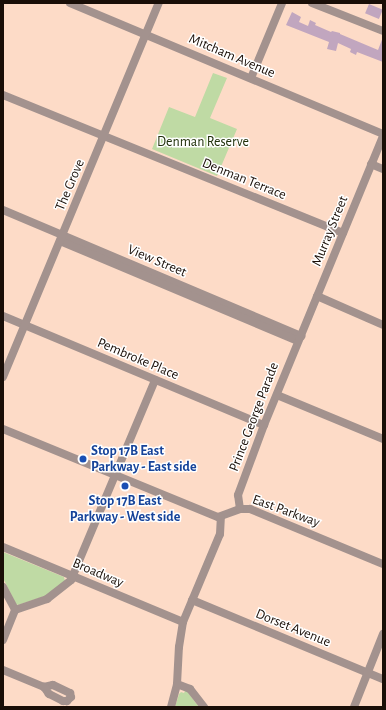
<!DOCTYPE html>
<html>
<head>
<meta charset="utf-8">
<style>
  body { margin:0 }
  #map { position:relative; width:386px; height:710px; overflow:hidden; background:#fddbc7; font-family:"Alegreya Sans",sans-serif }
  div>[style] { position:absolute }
  .green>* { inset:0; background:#bfdaa4 }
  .building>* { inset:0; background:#c1a6bf; transform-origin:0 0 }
  .minor>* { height:8px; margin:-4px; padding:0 4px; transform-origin:4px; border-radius:4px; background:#a3928e }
  .dots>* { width:11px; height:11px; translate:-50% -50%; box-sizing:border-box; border:2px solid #fff; border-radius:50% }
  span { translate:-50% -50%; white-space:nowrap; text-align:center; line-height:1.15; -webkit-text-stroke:3px #fff; paint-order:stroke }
  .street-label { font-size:14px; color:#190e07 }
  .park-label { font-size:14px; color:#21310b }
  .transit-label { font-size:14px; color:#164399; font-weight:700 }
  .left { translate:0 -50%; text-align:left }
  .frame { position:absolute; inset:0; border:4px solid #190e07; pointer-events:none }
</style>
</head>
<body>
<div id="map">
  <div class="green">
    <div style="clip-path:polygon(213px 73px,227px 78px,210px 118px,237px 129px,217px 176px,152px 149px,169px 107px,195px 117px)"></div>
    <div style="clip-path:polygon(3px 552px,64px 577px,65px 581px,48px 595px,18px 605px,16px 604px,3px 578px)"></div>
    <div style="clip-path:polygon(186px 689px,192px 698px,199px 707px,175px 707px,179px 694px,181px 692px,184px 693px)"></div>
  </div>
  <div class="building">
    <div style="left:369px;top:4px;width:15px;height:10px;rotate:23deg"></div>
    <div style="clip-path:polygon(292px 12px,301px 17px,299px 22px,308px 26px,310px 20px,316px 23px,315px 25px,331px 32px,332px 31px,340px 33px,340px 34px,378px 50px,383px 37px,383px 62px,357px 52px,356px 55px,350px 52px,351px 49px,338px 43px,336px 51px,327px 49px,329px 42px,286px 25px)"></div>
  </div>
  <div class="minor">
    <div style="left:70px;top:3px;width:339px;rotate:22.7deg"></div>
    <div style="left:312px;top:3px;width:76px;rotate:21.5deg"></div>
    <div style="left:251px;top:78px;width:81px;rotate:-67.5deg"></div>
    <div style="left:3px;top:95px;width:367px;rotate:22.1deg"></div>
    <div style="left:371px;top:164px;width:13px;rotate:23deg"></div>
    <div style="left:3px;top:210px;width:324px;rotate:22.9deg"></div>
    <div style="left:60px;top:241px;width:258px;rotate:22.8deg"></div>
    <div style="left:317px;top:296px;width:72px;rotate:23.7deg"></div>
    <div style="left:3px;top:316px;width:283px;rotate:22.7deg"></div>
    <div style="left:3px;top:377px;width:405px;rotate:-67.4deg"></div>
    <div style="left:277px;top:395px;width:115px;rotate:22.5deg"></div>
    <div style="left:3px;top:429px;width:232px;rotate:22.3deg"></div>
    <div style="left:218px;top:517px;width:23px;rotate:-20deg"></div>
    <div style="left:240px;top:509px;width:10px"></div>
    <div style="left:250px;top:509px;width:144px;rotate:22.5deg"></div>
    <div style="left:240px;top:509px;width:14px;rotate:-98deg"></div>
    <div style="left:238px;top:495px;width:75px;rotate:-69.6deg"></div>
    <div style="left:264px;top:425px;width:313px;rotate:-67.6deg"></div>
    <div style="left:3px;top:547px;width:195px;rotate:22.6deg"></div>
    <div style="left:3px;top:587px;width:26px;rotate:62deg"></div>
    <div style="left:15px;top:610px;width:34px;rotate:-19deg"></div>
    <div style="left:47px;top:599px;width:31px;rotate:-38deg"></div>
    <div style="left:71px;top:580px;width:217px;rotate:-67.2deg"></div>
    <div style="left:192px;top:600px;width:207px;rotate:22.5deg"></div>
    <div style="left:3px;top:640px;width:32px;rotate:-68deg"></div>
    <div style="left:3px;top:670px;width:44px;rotate:22.5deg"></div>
    <div style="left:44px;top:687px;width:9px;rotate:-13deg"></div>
    <div style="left:53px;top:685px;width:19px;rotate:25deg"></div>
    <div style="left:70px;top:693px;width:4px;rotate:76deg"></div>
    <div style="left:71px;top:697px;width:6px;rotate:135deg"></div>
    <div style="left:67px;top:701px;width:4px;rotate:180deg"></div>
    <div style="left:63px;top:701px;width:16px;rotate:-153deg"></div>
    <div style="left:49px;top:694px;width:9px;rotate:-126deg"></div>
    <div style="left:177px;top:684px;width:14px;rotate:21deg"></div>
    <div style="left:190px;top:689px;width:23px;rotate:52deg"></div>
    <div style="left:171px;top:707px;width:24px;rotate:-75deg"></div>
    <div style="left:177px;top:684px;width:37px;rotate:-87deg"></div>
    <div style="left:179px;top:647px;width:25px;rotate:-81deg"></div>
    <div style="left:183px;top:622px;width:95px;rotate:-67.2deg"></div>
    <div style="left:220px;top:534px;width:17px;rotate:-87deg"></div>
    <div style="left:354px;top:707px;width:79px;rotate:-68.3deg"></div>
  </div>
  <div class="dots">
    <div style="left:83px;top:459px;background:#1a4fb4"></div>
    <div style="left:125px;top:486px;background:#1a4fb4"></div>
  </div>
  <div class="street-label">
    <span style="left:232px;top:56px;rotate:23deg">Mitcham Avenue</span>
    <span style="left:244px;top:179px;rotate:22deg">Denman Terrace</span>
    <span style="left:70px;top:185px;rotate:-67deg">The Grove</span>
    <span style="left:330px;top:231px;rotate:-68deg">Murray Street</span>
    <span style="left:157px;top:261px;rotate:23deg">View Street</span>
    <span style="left:138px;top:359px;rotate:23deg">Pembroke Place</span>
    <span style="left:254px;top:417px;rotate:-69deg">Prince George Parade</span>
    <span style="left:286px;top:511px;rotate:20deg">East Parkway</span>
    <span style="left:98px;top:573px;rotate:23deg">Broadway</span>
    <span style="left:293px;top:628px;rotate:22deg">Dorset Avenue</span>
  </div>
  <div class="park-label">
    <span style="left:203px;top:142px">Denman Reserve</span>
  </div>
  <div class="transit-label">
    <span class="left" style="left:91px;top:459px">Stop 17B East<br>Parkway - East side</span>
    <span style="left:125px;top:509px">Stop 17B East<br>Parkway - West side</span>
  </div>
  <div class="frame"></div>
</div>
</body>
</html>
